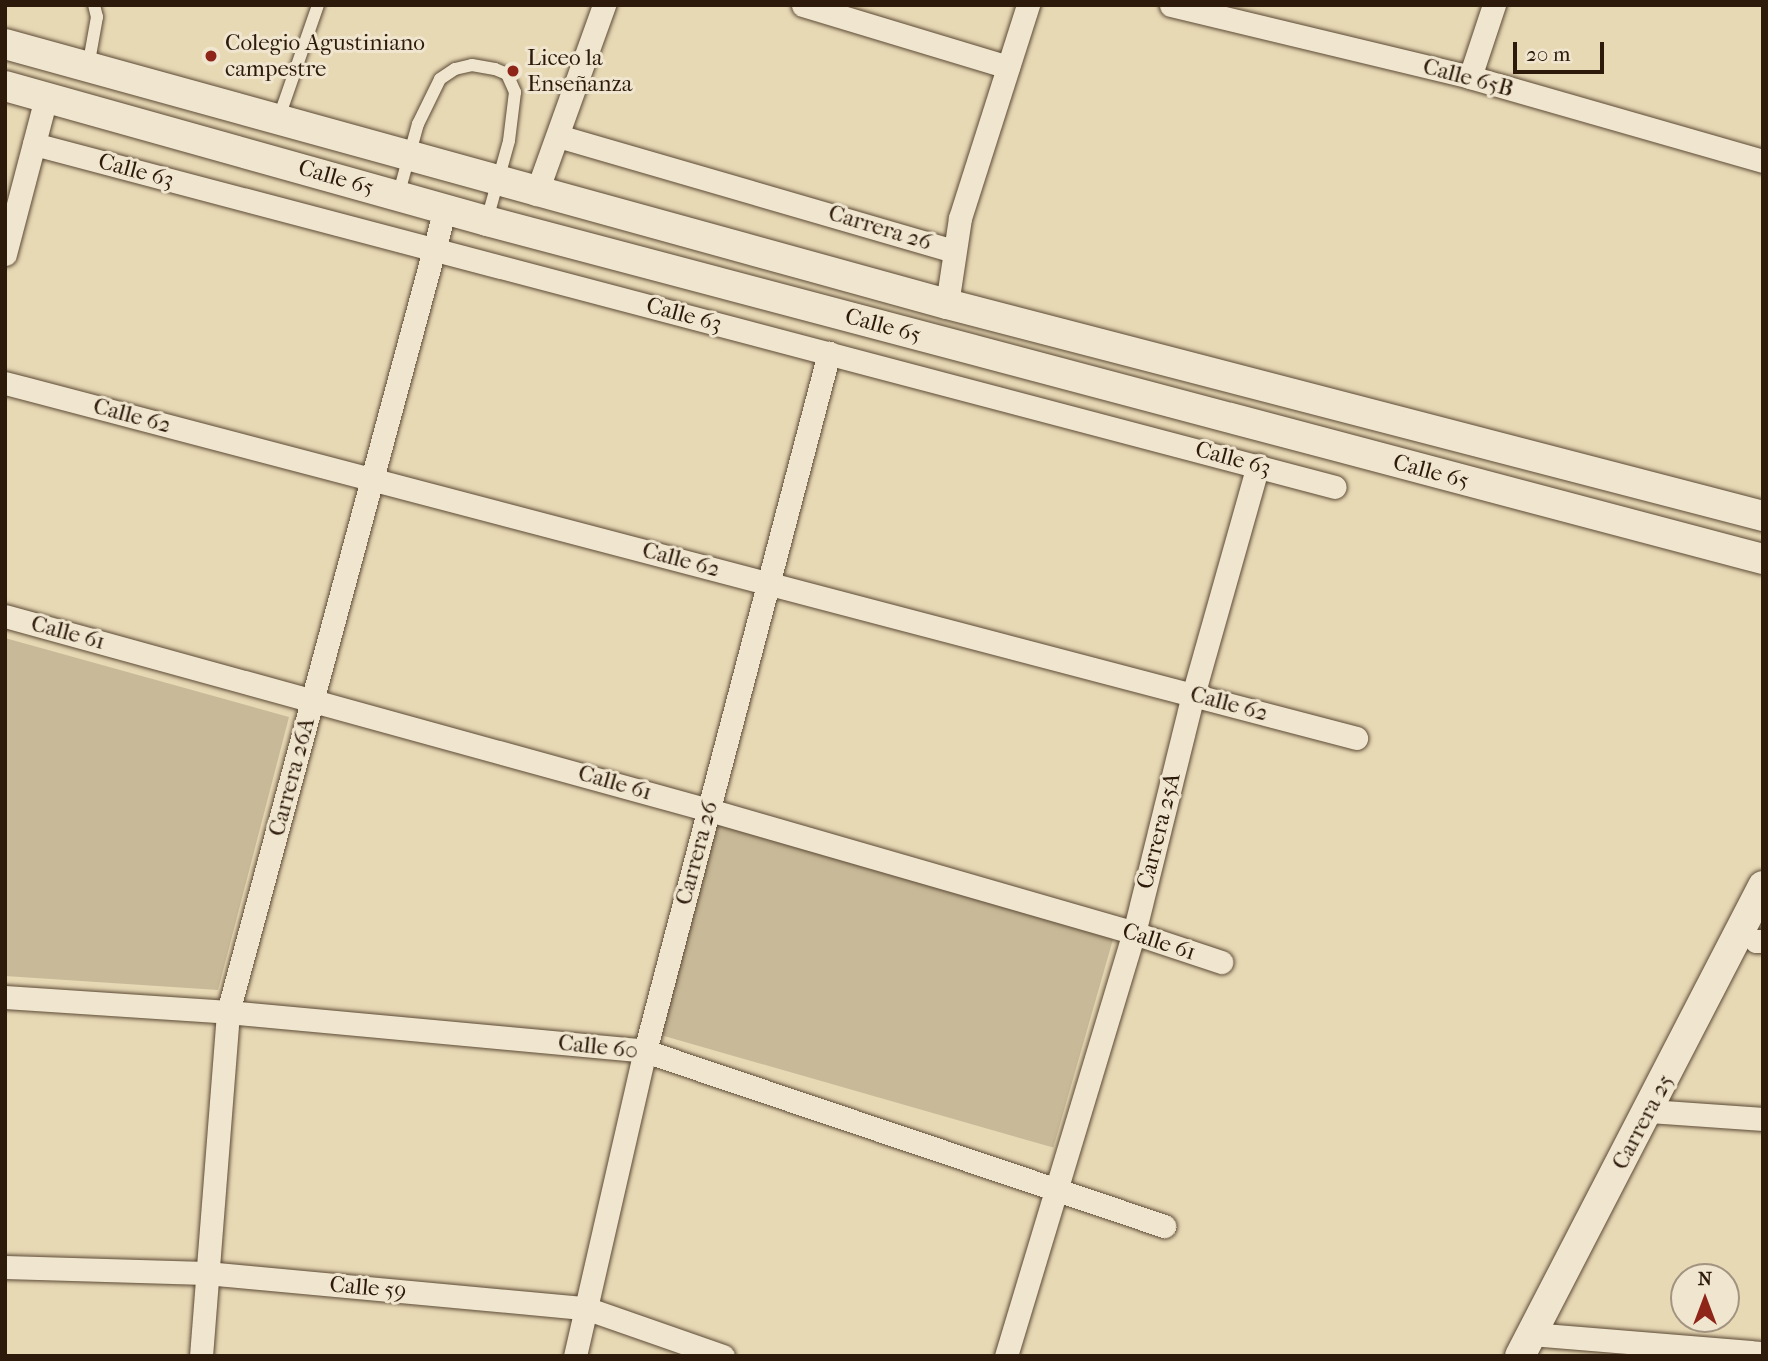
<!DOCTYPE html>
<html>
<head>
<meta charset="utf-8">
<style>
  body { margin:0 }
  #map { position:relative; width:1768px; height:1361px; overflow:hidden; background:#e8d9b5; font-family:"IM FELL French Canon",serif }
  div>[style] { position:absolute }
  .green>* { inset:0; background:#c8b998; transform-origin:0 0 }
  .roads { filter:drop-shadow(0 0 2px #5c4a36) drop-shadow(0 0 2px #5c4a36) }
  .service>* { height:12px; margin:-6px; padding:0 6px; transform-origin:6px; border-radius:6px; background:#f0e6cf }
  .minor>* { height:23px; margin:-11.5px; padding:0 11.5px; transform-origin:11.5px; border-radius:11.5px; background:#f0e6cf }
  .tertiary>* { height:30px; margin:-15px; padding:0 15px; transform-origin:15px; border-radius:15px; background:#f0e6cf }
  .dots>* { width:19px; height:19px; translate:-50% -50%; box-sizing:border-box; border:4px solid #f0e6cf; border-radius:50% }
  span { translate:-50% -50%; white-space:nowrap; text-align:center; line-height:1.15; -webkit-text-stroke:6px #f0e6cf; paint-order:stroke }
  .poi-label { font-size:23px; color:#2d1a0b }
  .left { translate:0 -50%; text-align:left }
  .street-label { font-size:23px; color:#2d1a0b }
  .frame { position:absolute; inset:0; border:7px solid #2d1a0b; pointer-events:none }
  .north { position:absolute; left:1670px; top:1263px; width:70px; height:70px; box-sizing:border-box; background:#f0e6cf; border:2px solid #a29481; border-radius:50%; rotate:0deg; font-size:19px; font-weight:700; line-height:28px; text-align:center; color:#2d1a0b }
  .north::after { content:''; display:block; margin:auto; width:24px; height:32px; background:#8f2418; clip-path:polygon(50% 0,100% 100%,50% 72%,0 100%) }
  .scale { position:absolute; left:1513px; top:42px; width:91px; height:32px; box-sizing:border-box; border:4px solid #2d1a0b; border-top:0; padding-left:9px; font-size:21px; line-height:24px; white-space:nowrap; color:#2d1a0b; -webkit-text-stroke:5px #f0e6cf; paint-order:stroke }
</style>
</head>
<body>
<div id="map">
  <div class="green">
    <div style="clip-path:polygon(5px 638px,289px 717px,218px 990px,5px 976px)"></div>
    <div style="left:716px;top:822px;width:414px;height:220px;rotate:16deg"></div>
  </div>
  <div class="roads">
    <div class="service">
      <div style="left:88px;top:67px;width:51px;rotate:-79.8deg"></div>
      <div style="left:97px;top:17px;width:12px;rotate:-104deg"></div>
      <div style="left:278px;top:120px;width:122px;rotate:-70.8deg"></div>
      <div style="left:398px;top:196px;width:75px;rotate:-74.5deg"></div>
      <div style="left:418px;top:124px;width:50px;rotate:-63.9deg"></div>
      <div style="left:440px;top:79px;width:18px;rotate:-34deg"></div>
      <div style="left:455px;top:69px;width:17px;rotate:-13deg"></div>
      <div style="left:472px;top:65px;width:23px;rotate:10deg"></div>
      <div style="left:495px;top:69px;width:13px;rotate:23deg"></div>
      <div style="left:507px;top:74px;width:20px;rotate:66deg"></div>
      <div style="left:515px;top:92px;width:49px;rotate:97deg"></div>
      <div style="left:509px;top:141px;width:82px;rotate:105.6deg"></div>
    </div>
    <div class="minor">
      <div style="left:803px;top:5px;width:214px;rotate:16.8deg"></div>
      <div style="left:1171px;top:5px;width:308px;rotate:13.5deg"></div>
      <div style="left:1470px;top:77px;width:305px;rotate:16deg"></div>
      <div style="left:1470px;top:77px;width:76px;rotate:-71.6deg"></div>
      <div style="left:558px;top:136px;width:412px;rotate:16.2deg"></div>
      <div style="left:34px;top:144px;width:1345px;rotate:14.77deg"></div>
      <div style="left:536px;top:194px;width:201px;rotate:-70.2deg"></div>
      <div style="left:5px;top:254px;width:161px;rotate:-75.3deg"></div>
      <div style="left:947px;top:304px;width:87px;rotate:-81.4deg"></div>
      <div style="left:960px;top:218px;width:224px;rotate:-72.3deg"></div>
      <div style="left:5px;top:383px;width:1397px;rotate:14.72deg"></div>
      <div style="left:5px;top:616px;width:730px;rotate:15.41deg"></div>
      <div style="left:709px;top:810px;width:442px;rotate:16.1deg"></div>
      <div style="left:1134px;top:933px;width:92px;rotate:18.4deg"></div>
      <div style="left:1756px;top:941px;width:7px"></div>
      <div style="left:5px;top:997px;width:224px;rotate:3.8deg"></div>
      <div style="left:228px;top:1012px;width:419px;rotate:5.3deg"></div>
      <div style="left:645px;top:1051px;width:548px;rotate:18.63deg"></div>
      <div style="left:1650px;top:1111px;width:113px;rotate:4deg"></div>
      <div style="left:5px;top:1267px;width:201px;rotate:1.7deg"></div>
      <div style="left:206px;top:1273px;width:381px;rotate:5.3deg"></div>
      <div style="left:585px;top:1308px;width:146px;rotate:19.2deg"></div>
      <div style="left:1531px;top:1334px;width:233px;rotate:4.7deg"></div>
      <div style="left:201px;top:1356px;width:345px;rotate:-85.5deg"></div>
      <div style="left:228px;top:1012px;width:832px;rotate:-74.88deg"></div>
      <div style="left:575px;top:1356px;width:313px;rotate:-77.1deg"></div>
      <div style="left:645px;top:1051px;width:722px;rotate:-75.23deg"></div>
      <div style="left:1006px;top:1356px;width:442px;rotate:-73.2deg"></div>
      <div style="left:1134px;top:933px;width:245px;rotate:-76.1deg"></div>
      <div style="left:1193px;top:695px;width:239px;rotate:-74.2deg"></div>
    </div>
    <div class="tertiary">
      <div style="left:5px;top:44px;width:977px;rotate:15.43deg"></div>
      <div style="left:947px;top:304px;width:843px;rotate:14.56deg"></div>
      <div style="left:5px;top:86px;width:501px;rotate:15.65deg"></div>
      <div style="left:487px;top:221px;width:1320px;rotate:14.84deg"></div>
      <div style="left:1520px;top:1356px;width:529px;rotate:-62.66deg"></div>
    </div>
  </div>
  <div class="dots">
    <div style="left:211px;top:56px;background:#8f2418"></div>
    <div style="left:513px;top:71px;background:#8f2418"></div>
  </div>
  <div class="poi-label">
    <span class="left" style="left:225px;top:56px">Colegio Agustiniano<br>campestre</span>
    <span class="left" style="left:527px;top:71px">Liceo la<br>Enseñanza</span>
  </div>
  <div class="street-label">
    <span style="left:1468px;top:78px;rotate:15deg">Calle 65B</span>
    <span style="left:136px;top:171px;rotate:15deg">Calle 63</span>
    <span style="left:336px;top:178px;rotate:16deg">Calle 65</span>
    <span style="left:880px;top:228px;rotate:17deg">Carrera 26</span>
    <span style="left:684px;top:315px;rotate:15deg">Calle 63</span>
    <span style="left:883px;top:326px;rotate:15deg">Calle 65</span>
    <span style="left:132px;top:416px;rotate:15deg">Calle 62</span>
    <span style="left:1233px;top:459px;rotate:15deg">Calle 63</span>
    <span style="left:1431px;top:472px;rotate:15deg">Calle 65</span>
    <span style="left:681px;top:560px;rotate:15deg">Calle 62</span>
    <span style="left:68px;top:633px;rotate:15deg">Calle 61</span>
    <span style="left:1229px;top:704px;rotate:15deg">Calle 62</span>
    <span style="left:292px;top:777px;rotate:-75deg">Carrera 26A</span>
    <span style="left:615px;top:783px;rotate:16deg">Calle 61</span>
    <span style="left:1159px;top:831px;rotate:-76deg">Carrera 25A</span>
    <span style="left:697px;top:853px;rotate:-75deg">Carrera 26</span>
    <span style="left:1159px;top:942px;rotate:18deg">Calle 61</span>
    <span style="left:598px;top:1047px;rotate:6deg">Calle 60</span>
    <span style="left:1643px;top:1122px;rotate:-62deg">Carrera 25</span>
    <span style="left:368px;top:1288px;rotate:5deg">Calle 59</span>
  </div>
  <div class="frame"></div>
  <div class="north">N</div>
  <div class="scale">20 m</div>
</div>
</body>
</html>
